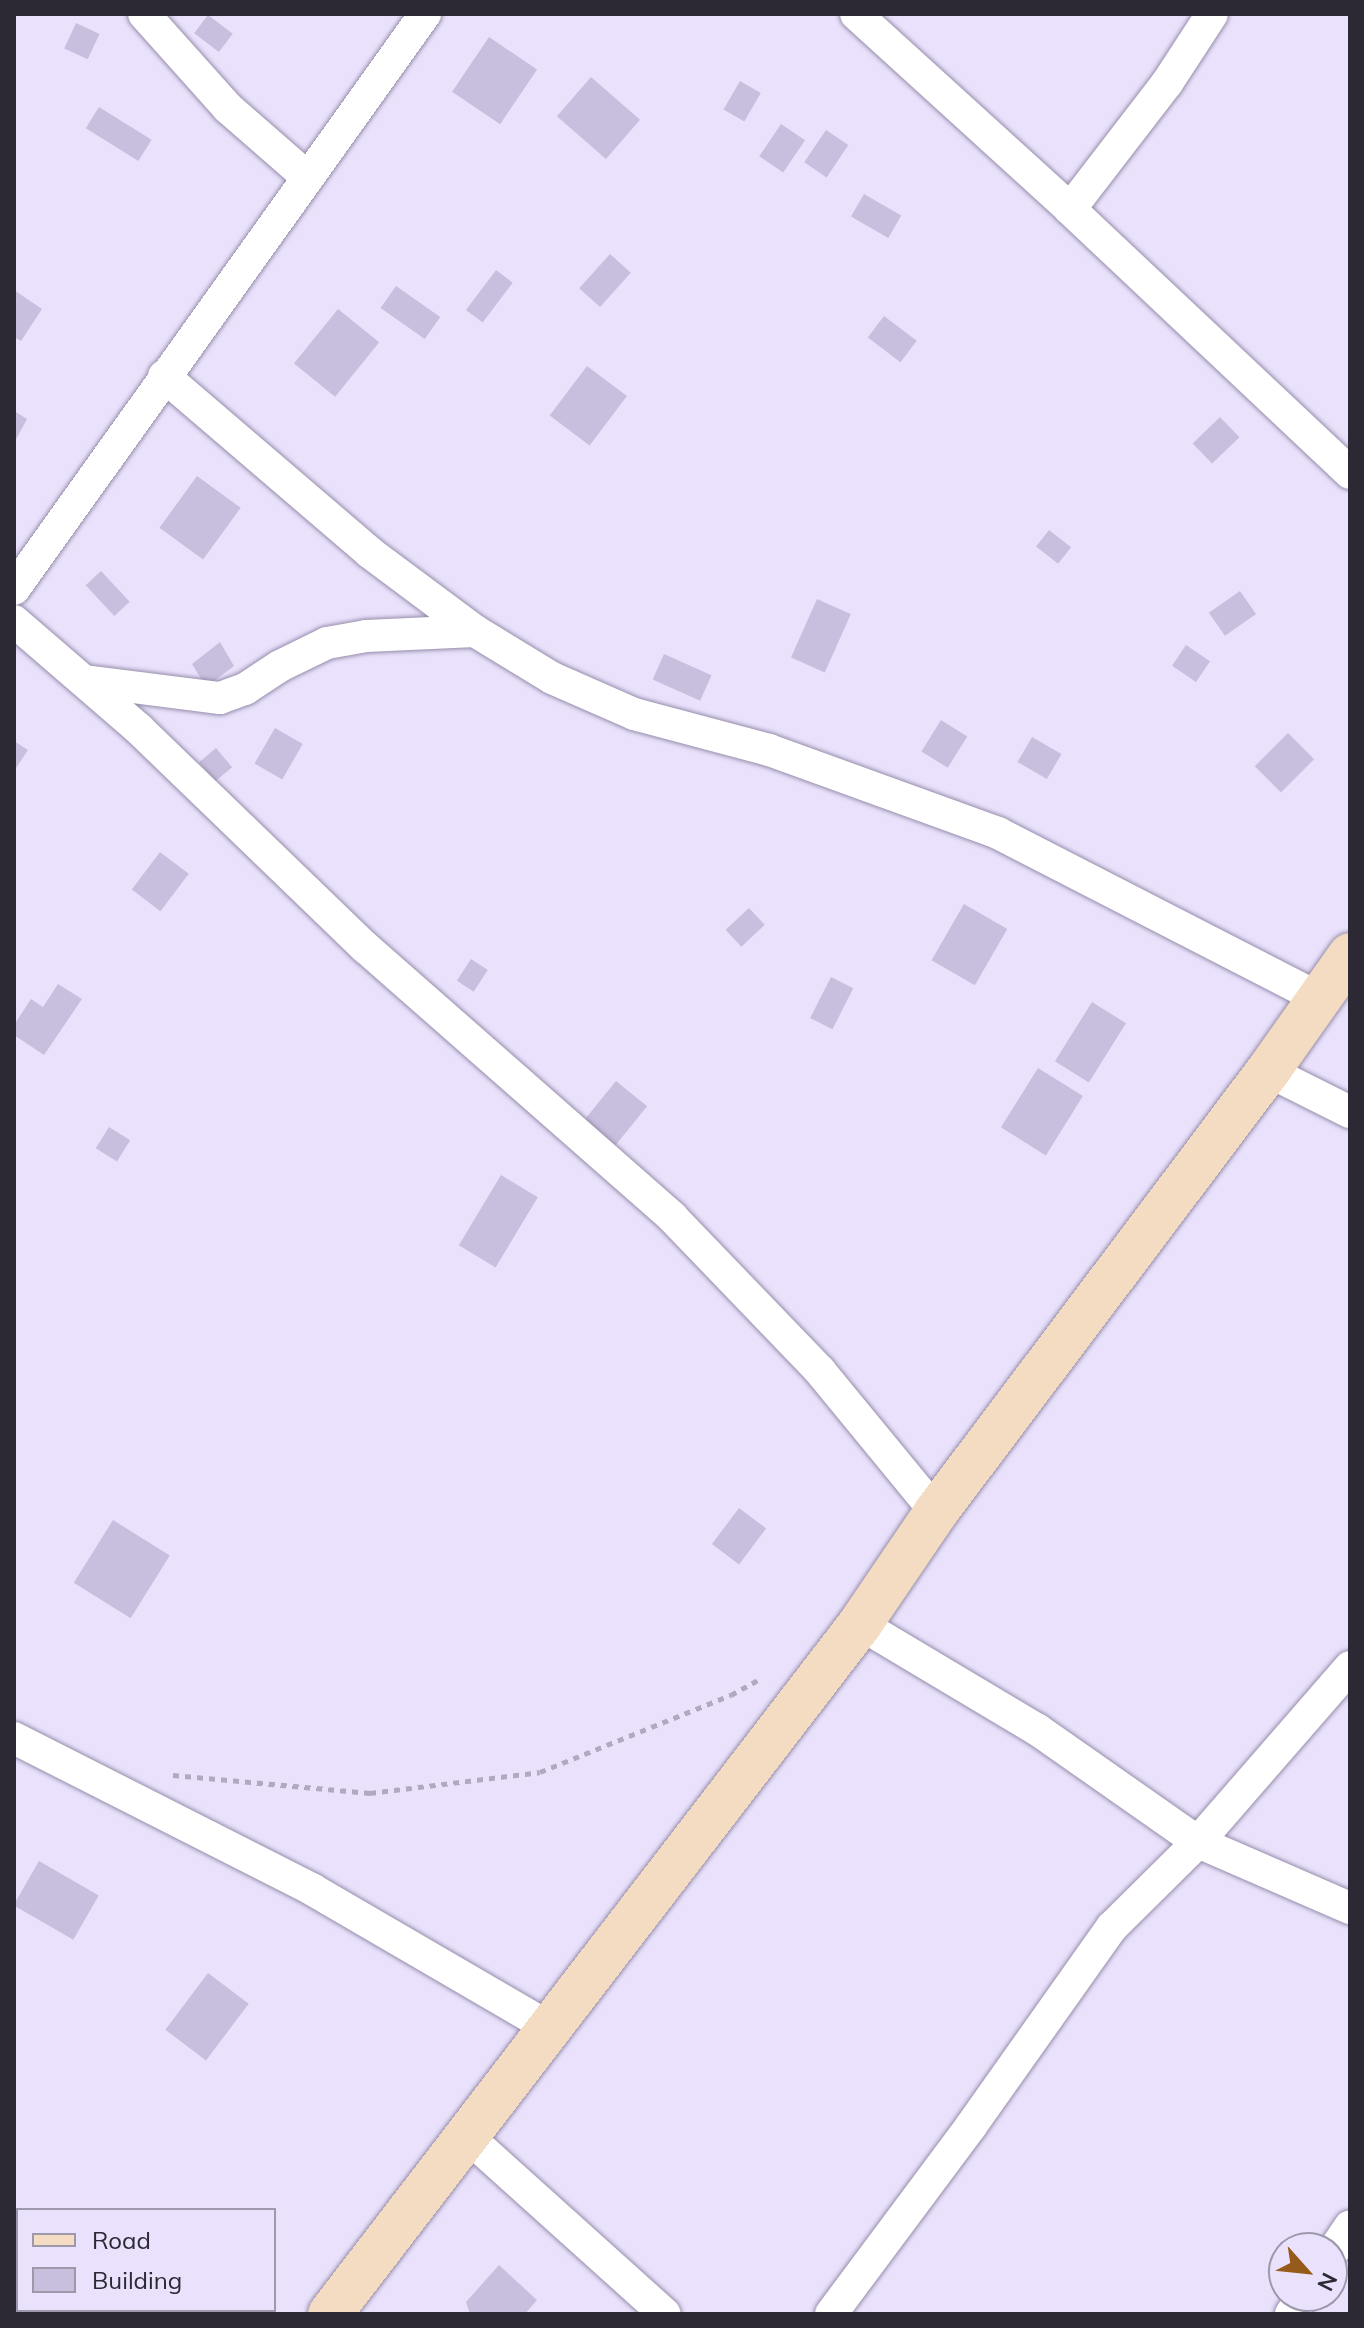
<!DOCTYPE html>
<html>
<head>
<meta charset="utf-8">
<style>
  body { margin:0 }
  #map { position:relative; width:1364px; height:2328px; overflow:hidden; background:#eae2fc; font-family:Mulish,sans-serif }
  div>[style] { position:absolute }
  .building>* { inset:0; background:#c8bfde; transform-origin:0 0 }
  .path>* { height:5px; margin-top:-2.5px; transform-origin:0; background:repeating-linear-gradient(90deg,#b0a9bf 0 6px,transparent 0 12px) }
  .roads { filter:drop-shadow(0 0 2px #968dab) drop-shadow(0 0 2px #968dab) }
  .street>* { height:32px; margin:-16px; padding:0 16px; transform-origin:16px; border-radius:16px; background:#fff }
  .secondary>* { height:44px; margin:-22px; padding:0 22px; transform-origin:22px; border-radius:22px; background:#f4dcc2 }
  span { translate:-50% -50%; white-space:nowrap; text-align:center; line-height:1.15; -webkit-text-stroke:6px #eae2fc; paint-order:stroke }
  .frame { position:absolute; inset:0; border:16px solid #2c2834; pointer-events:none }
  .legend { position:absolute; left:16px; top:2208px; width:260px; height:104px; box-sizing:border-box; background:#eae2fc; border:2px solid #9e98ac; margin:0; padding:10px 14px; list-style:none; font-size:24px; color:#2c2834 }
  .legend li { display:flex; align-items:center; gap:16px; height:40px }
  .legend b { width:40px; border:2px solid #9e98ac }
  .north { position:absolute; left:1268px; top:2232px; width:80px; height:80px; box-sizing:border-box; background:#eae2fc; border:2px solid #9e98ac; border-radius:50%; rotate:117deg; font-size:22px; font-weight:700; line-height:32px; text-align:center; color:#2c2834 }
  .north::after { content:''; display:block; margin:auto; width:28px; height:36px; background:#965b1b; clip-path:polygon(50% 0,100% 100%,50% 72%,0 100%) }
</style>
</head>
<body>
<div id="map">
  <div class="building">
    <div style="left:208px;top:15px;width:31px;height:23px;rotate:37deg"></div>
    <div style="left:76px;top:23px;width:26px;height:28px;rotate:25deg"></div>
    <div style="left:489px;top:37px;width:58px;height:66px;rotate:34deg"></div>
    <div style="left:591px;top:77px;width:65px;height:52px;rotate:41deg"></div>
    <div style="left:740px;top:81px;width:24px;height:33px;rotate:30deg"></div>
    <div style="left:99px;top:107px;width:62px;height:25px;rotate:32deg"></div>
    <div style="left:781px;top:124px;width:29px;height:39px;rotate:34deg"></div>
    <div style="left:826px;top:130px;width:27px;height:39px;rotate:34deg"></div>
    <div style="left:864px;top:194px;width:43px;height:26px;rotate:30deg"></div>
    <div style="left:610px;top:254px;width:28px;height:46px;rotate:42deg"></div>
    <div style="left:496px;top:270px;width:21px;height:50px;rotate:37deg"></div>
    <div style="left:396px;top:286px;width:54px;height:27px;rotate:35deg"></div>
    <div style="clip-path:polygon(14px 290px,42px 309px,21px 341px,14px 337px)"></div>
    <div style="left:338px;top:309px;width:53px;height:70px;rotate:39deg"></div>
    <div style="left:884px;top:316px;width:41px;height:27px;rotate:37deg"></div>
    <div style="left:587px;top:366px;width:50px;height:62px;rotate:37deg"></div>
    <div style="clip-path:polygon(14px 411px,27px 419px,14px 443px)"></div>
    <div style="left:1220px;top:417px;width:28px;height:38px;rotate:46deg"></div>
    <div style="left:197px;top:476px;width:54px;height:64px;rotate:36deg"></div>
    <div style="left:1049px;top:530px;width:28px;height:21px;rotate:38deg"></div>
    <div style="left:101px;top:571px;width:42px;height:21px;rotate:47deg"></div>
    <div style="left:1240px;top:591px;width:28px;height:38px;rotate:55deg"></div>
    <div style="left:817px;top:599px;width:37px;height:64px;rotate:24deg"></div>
    <div style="clip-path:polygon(220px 642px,234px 666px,206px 687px,192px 664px)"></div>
    <div style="left:1186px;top:645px;width:29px;height:25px;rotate:34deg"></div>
    <div style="left:664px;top:654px;width:52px;height:28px;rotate:24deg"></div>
    <div style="left:941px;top:720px;width:31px;height:37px;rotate:32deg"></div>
    <div style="left:275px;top:728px;width:32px;height:41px;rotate:30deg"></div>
    <div style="left:1288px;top:733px;width:37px;height:47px;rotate:45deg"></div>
    <div style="left:1032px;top:737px;width:34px;height:29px;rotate:30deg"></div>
    <div style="clip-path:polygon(14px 741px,28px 750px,14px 771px)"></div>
    <div style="left:216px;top:748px;width:25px;height:22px;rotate:50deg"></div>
    <div style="left:160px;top:852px;width:36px;height:47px;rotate:37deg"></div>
    <div style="left:964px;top:904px;width:50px;height:65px;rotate:30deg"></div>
    <div style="left:749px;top:908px;width:23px;height:32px;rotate:47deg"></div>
    <div style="left:471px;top:959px;width:20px;height:26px;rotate:33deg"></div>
    <div style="left:831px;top:977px;width:25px;height:46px;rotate:27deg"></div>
    <div style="clip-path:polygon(58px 984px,82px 999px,44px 1055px,14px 1035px,14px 1025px,31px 999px,43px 1007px)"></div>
    <div style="left:1092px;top:1002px;width:40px;height:70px;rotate:32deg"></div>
    <div style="left:1038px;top:1068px;width:53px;height:70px;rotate:32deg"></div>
    <div style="left:616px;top:1081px;width:40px;height:50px;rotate:39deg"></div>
    <div style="left:109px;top:1127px;width:25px;height:25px;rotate:32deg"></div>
    <div style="left:501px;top:1175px;width:43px;height:82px;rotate:31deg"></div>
    <div style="left:739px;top:1508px;width:34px;height:45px;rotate:37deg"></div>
    <div style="left:113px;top:1520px;width:67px;height:74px;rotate:32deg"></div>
    <div style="left:39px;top:1861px;width:69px;height:51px;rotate:30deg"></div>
    <div style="left:208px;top:1973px;width:51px;height:71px;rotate:37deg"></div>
    <div style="clip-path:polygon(499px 2265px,537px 2300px,525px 2314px,470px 2314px,466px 2302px)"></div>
  </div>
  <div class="path">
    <div style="left:173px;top:1775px;width:198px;rotate:5.2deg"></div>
    <div style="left:370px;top:1793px;width:171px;rotate:-7deg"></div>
    <div style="left:540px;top:1772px;width:206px;rotate:-22deg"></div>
    <div style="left:731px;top:1695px;width:35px;rotate:-29deg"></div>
  </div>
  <div class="roads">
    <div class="street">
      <div style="left:144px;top:14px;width:126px;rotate:48.2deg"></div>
      <div style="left:228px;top:108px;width:105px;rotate:41.1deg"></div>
      <div style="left:856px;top:14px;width:290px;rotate:42.3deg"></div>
      <div style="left:1070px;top:209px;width:385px;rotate:43.3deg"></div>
      <div style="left:1070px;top:209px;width:159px;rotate:-52.4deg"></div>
      <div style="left:1167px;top:83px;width:82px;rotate:-56.9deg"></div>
      <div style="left:164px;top:376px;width:270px;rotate:40.6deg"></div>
      <div style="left:369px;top:552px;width:132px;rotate:36.7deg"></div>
      <div style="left:475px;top:631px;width:90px;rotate:31.4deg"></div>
      <div style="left:552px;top:678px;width:90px;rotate:23.7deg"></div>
      <div style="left:634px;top:714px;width:140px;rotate:14.9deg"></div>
      <div style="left:769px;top:750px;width:244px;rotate:19.9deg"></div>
      <div style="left:998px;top:833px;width:359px;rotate:27.2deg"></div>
      <div style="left:14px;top:589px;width:707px;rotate:-54.44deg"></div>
      <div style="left:14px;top:621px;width:165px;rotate:40.8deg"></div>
      <div style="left:139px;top:729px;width:314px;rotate:44deg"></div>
      <div style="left:365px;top:947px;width:409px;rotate:41.3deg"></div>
      <div style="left:672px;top:1217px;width:214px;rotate:46.1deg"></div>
      <div style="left:820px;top:1371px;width:183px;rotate:50.6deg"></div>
      <div style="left:85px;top:681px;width:136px;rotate:7.2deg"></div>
      <div style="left:220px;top:698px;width:27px;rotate:-20deg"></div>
      <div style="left:245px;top:689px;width:42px;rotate:-33.3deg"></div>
      <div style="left:280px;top:666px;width:52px;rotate:-26.1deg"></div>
      <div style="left:327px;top:643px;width:40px;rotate:-10deg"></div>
      <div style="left:366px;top:636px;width:109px;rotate:-2.6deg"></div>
      <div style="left:1268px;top:1071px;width:92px;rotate:26.6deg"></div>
      <div style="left:860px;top:1624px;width:207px;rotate:30.8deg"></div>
      <div style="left:1038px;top:1730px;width:195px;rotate:35deg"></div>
      <div style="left:1198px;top:1842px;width:166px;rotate:23.5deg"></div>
      <div style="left:14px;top:1738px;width:335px;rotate:26.9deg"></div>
      <div style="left:313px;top:1890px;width:274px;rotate:30.2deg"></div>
      <div style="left:467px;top:2136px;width:266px;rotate:42deg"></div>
      <div style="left:1332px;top:2253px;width:32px;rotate:-56deg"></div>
      <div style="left:831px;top:2314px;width:234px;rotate:-53.3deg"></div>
      <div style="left:971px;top:2126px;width:244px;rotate:-54.7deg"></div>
      <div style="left:1112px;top:1927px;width:121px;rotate:-44.7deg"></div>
      <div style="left:1198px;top:1842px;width:232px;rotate:-49deg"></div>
      <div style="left:1291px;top:2314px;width:22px;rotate:-56deg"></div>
    </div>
    <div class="secondary">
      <div style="left:330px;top:2314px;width:870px;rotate:-52.47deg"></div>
      <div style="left:860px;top:1624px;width:135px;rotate:-55.8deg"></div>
      <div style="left:936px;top:1512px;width:552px;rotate:-53.03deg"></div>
      <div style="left:1268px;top:1071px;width:142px;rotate:-54.7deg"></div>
    </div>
  </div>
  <div class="frame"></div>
  <ul class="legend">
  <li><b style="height:10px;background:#f4dcc2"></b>Road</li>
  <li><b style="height:22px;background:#c8bfde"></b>Building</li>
  </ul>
  <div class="north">N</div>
</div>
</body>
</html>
